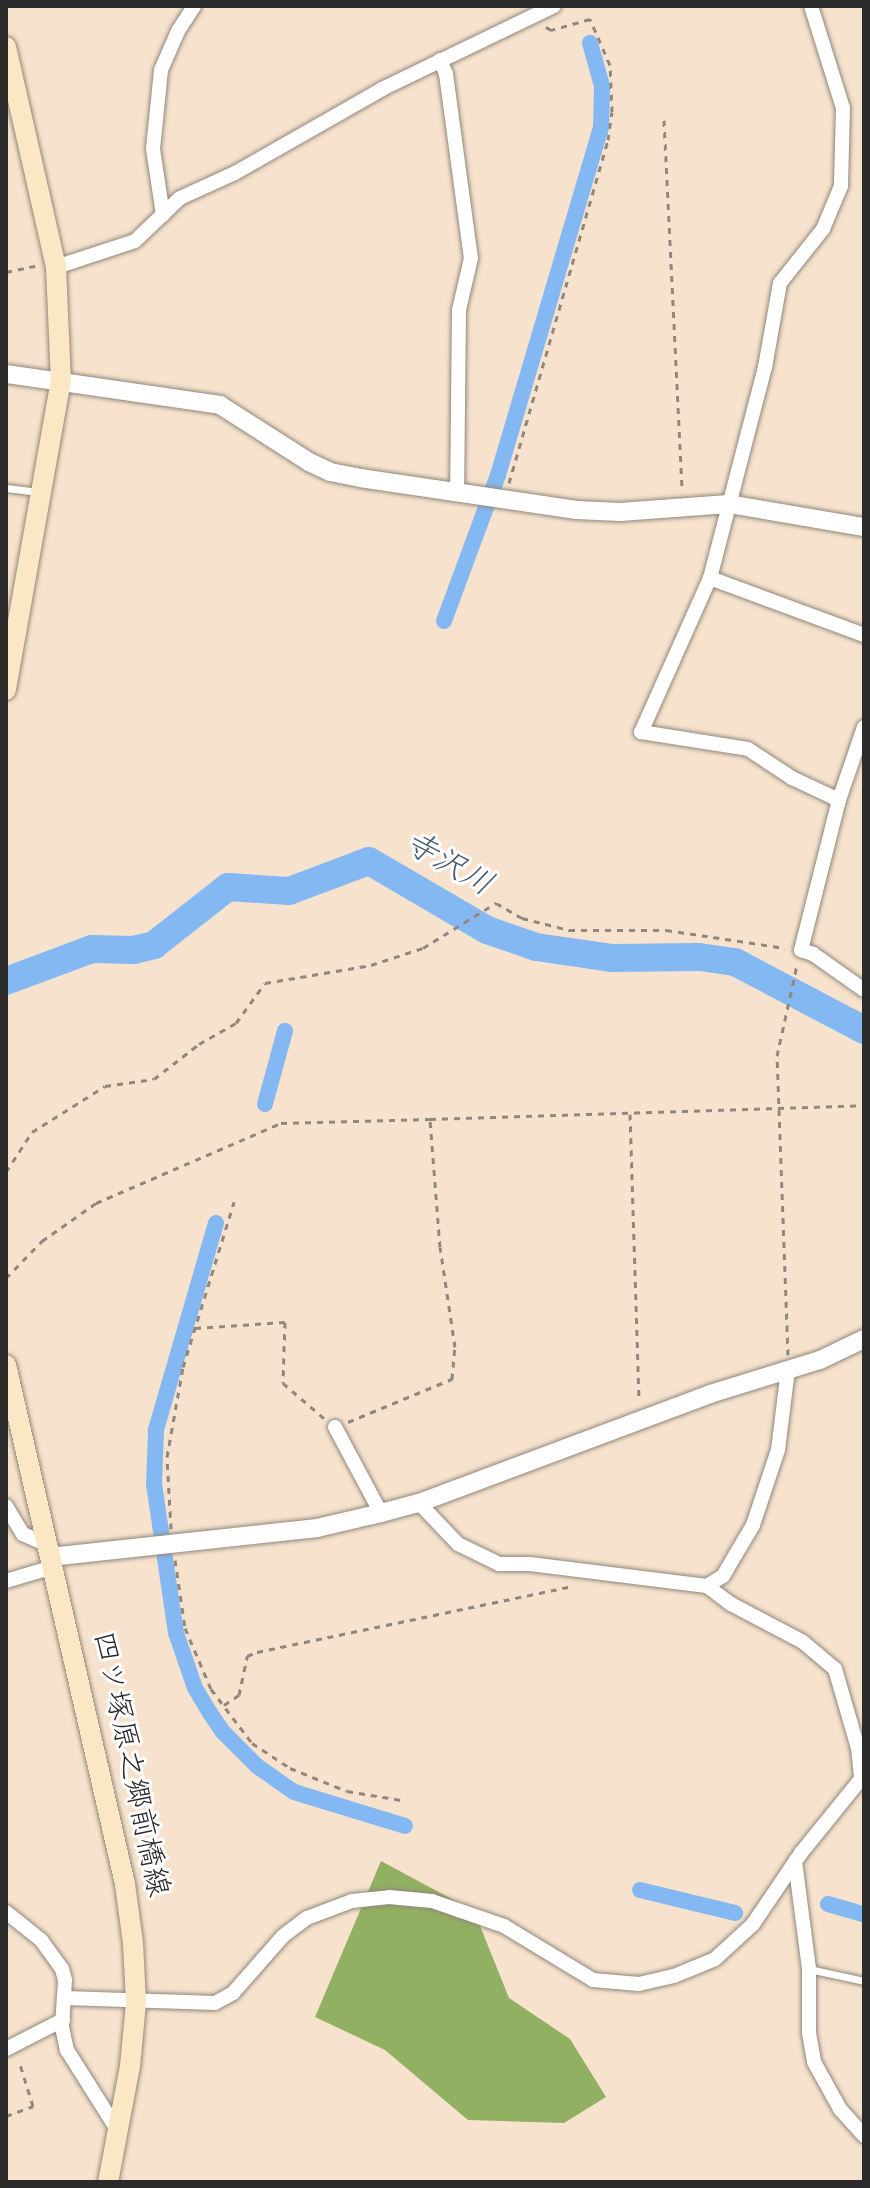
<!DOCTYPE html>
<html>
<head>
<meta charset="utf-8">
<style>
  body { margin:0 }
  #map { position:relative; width:870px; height:2188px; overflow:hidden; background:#f7e3cd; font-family:Dekko,"Klee One",sans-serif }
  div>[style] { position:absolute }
  .forest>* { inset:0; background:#92b062 }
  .canal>* { height:16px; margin:-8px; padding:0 8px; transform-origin:8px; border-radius:8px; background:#84b8f2 }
  .river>* { height:28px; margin:-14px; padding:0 14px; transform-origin:14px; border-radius:14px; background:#84b8f2 }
  .path>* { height:3px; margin-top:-1.5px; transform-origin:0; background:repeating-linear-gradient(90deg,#91877c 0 6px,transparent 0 12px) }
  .roads { filter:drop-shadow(0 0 2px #91877c) drop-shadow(0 0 2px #91877c) }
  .service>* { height:7px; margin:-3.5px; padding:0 3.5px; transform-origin:3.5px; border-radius:3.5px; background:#fff }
  .minor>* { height:14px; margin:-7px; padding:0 7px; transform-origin:7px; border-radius:7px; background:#fff }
  .tertiary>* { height:18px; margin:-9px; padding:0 9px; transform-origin:9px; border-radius:9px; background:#fff }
  .secondary>* { height:20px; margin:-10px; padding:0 10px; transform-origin:10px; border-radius:10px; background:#fbe7c3 }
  span { translate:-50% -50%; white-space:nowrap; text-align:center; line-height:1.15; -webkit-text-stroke:6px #fff; paint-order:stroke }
  .street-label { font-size:30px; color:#2b2b2b }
  .water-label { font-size:32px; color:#4a5c71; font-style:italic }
  .frame { position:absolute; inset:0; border:8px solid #2b2b2b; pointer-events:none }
</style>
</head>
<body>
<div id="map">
  <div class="forest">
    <div style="clip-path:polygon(381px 1861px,474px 1911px,509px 1998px,570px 2039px,606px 2097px,564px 2123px,468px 2120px,385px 2050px,315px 2017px)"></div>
  </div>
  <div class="canal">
    <div style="left:444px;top:621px;width:156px;rotate:-69.7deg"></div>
    <div style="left:498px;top:475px;width:362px;rotate:-73.5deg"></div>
    <div style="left:601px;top:128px;width:42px;rotate:-88.6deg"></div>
    <div style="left:602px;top:86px;width:45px;rotate:-105.6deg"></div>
    <div style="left:265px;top:1104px;width:76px;rotate:-74.7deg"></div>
    <div style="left:216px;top:1223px;width:216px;rotate:106.2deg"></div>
    <div style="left:156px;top:1430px;width:54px;rotate:92.1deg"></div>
    <div style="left:154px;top:1484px;width:151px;rotate:81.6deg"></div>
    <div style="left:176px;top:1633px;width:58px;rotate:70.9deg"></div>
    <div style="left:195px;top:1688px;width:29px;rotate:59deg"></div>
    <div style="left:210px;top:1713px;width:23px;rotate:56deg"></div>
    <div style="left:223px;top:1732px;width:48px;rotate:45deg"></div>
    <div style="left:257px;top:1766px;width:45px;rotate:35.1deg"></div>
    <div style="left:294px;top:1792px;width:116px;rotate:17deg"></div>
    <div style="left:640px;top:1890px;width:98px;rotate:13.6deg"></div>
    <div style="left:828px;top:1904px;width:37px;rotate:16deg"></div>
  </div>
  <div class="river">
    <div style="left:6px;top:981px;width:92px;rotate:-20.4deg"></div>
    <div style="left:92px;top:949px;width:41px;rotate:1.4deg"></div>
    <div style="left:133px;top:950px;width:22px;rotate:-13deg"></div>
    <div style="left:154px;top:945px;width:94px;rotate:-38.1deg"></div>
    <div style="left:228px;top:887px;width:61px;rotate:3.8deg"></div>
    <div style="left:289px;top:891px;width:85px;rotate:-20.6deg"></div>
    <div style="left:369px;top:861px;width:137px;rotate:30.3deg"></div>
    <div style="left:487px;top:930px;width:52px;rotate:19.1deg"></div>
    <div style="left:536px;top:947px;width:76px;rotate:8.3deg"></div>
    <div style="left:611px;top:958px;width:88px;rotate:-0.7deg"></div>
    <div style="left:699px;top:957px;width:36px;rotate:8deg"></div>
    <div style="left:735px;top:962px;width:146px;rotate:27.8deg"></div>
  </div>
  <div class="path">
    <div style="left:664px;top:120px;width:370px;rotate:87.2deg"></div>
    <div style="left:6px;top:272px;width:35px;rotate:-12deg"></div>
    <div style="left:509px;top:483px;width:357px;rotate:-73.9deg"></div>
    <div style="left:608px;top:140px;width:28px;rotate:-82deg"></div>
    <div style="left:612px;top:112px;width:47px;rotate:-92.4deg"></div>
    <div style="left:610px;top:65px;width:50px;rotate:-113.5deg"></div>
    <div style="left:590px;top:19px;width:41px;rotate:164.2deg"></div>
    <div style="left:551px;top:30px;width:6px;rotate:-149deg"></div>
    <div style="left:630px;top:1114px;width:287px;rotate:88.2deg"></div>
    <div style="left:6px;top:1172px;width:48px;rotate:-57deg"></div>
    <div style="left:32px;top:1132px;width:86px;rotate:-32.2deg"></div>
    <div style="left:105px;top:1086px;width:49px;rotate:-8.1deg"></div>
    <div style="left:154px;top:1079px;width:57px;rotate:-37.9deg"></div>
    <div style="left:199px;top:1044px;width:43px;rotate:-29.6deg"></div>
    <div style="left:236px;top:1023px;width:49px;rotate:-54.1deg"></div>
    <div style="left:265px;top:983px;width:108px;rotate:-9.6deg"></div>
    <div style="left:371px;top:965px;width:55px;rotate:-18.1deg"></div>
    <div style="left:423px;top:948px;width:86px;rotate:-31.7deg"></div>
    <div style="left:496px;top:903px;width:30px;rotate:30deg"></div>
    <div style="left:522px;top:918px;width:49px;rotate:14.3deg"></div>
    <div style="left:569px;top:930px;width:97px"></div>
    <div style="left:666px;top:930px;width:120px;rotate:8.6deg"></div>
    <div style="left:6px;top:1278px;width:52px;rotate:-45.8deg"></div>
    <div style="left:42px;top:1241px;width:66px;rotate:-35.1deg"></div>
    <div style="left:96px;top:1203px;width:202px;rotate:-23.4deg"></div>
    <div style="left:281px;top:1123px;width:149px;rotate:-1.5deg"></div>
    <div style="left:195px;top:1328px;width:90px;rotate:-3.8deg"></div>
    <div style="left:285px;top:1322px;width:61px;rotate:91.9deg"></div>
    <div style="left:283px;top:1383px;width:55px;rotate:40.6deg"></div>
    <div style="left:788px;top:1355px;width:299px;rotate:-92.1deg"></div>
    <div style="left:777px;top:1056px;width:93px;rotate:-77.6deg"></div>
    <div style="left:348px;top:1422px;width:113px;rotate:-22.5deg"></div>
    <div style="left:452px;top:1379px;width:32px;rotate:-85deg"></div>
    <div style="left:455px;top:1347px;width:101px;rotate:-98.5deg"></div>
    <div style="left:440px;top:1247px;width:128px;rotate:-94.5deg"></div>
    <div style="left:430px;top:1119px;width:434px;rotate:-1.8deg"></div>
    <div style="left:171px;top:1529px;width:72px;rotate:-93.2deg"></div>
    <div style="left:167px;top:1457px;width:91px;rotate:-79.9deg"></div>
    <div style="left:183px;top:1367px;width:173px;rotate:-72.8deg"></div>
    <div style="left:175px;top:1560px;width:69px;rotate:81.6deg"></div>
    <div style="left:185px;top:1628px;width:66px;rotate:66.9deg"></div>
    <div style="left:211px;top:1689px;width:68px;rotate:52.8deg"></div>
    <div style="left:252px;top:1743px;width:45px;rotate:33.3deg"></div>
    <div style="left:290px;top:1768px;width:61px;rotate:22deg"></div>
    <div style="left:347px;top:1791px;width:55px;rotate:9.5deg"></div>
    <div style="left:224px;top:1705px;width:18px;rotate:-34deg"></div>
    <div style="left:239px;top:1695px;width:40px;rotate:-78deg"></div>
    <div style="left:247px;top:1656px;width:11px;rotate:-22deg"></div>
    <div style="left:257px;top:1652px;width:324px;rotate:-11.8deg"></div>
    <div style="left:6px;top:2116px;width:29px;rotate:-20deg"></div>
    <div style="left:33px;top:2106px;width:47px;rotate:-107.3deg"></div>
  </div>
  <div class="roads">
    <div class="service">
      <div style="left:6px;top:488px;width:33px;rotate:7deg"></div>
      <div style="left:809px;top:1969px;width:56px;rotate:12.3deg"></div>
    </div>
    <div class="minor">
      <div style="left:811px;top:6px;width:107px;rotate:72.6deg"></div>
      <div style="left:843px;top:108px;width:78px;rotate:91.5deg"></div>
      <div style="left:841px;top:186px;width:47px;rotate:112.7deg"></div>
      <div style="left:823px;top:229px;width:69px;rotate:128.5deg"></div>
      <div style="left:780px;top:283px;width:85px;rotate:100.1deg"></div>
      <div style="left:765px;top:367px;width:218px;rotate:104.6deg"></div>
      <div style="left:710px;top:578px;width:164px;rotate:20.3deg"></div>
      <div style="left:440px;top:60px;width:15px;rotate:67deg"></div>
      <div style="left:446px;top:74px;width:186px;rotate:82.3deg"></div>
      <div style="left:471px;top:258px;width:53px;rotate:103deg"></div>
      <div style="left:459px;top:310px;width:181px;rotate:90.6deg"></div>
      <div style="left:163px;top:215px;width:67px;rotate:-98.6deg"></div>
      <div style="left:153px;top:149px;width:79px;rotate:-84.2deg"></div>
      <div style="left:161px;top:70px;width:43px;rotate:-66.4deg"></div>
      <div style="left:178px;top:31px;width:30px;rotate:-57deg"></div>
      <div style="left:56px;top:267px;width:83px;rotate:-18.2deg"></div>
      <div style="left:135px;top:241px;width:62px;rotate:-43.7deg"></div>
      <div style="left:180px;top:198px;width:60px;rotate:-24.4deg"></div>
      <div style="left:235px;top:173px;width:169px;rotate:-29.7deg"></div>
      <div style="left:382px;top:89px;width:191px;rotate:-25.8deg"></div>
      <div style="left:710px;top:578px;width:169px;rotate:114.1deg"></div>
      <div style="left:641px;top:732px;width:108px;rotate:9deg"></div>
      <div style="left:748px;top:749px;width:53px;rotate:33.4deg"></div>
      <div style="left:792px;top:778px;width:52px;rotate:25.1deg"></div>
      <div style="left:864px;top:727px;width:77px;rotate:108.9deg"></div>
      <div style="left:839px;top:800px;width:155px;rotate:104.2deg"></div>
      <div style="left:801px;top:950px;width:13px;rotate:18deg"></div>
      <div style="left:813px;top:954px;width:62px;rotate:35.2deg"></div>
      <div style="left:335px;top:1427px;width:98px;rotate:61.9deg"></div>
      <div style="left:419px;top:1503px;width:57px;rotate:46.4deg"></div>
      <div style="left:458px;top:1544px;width:46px;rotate:26deg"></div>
      <div style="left:499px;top:1564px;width:31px"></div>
      <div style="left:530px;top:1564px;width:178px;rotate:7.1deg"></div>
      <div style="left:707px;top:1586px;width:30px;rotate:37deg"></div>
      <div style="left:731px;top:1604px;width:81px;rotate:27.8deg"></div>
      <div style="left:803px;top:1642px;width:42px;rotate:40.2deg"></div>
      <div style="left:835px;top:1669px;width:82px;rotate:73.8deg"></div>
      <div style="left:858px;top:1748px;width:30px;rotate:84deg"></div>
      <div style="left:6px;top:1506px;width:33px;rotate:59deg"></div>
      <div style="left:23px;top:1534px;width:27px;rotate:24deg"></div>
      <div style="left:6px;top:1581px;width:49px;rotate:-16.6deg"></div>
      <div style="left:707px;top:1586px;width:19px;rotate:-32deg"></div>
      <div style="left:723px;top:1576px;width:59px;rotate:-59.5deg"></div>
      <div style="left:753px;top:1525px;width:79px;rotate:-71.6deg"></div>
      <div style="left:778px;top:1450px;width:81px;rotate:-82.9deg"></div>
      <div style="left:795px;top:1861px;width:109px;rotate:82.6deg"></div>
      <div style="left:809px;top:1969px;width:64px;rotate:90deg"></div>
      <div style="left:809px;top:2033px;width:29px;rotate:80deg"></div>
      <div style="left:814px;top:2062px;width:54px;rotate:61deg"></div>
      <div style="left:840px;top:2109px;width:36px;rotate:48deg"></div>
      <div style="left:6px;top:1912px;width:45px;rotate:38.7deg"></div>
      <div style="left:41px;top:1940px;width:36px;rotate:54deg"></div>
      <div style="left:62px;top:1969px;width:11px;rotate:75deg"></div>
      <div style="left:65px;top:1980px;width:47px;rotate:93.7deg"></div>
      <div style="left:62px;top:2027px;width:24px;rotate:78deg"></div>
      <div style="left:67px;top:2050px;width:96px;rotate:57.8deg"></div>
      <div style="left:65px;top:1998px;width:150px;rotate:1.9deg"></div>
      <div style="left:215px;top:2003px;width:21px;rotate:-29deg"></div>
      <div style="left:233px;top:1993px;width:76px;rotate:-48.7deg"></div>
      <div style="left:283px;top:1936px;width:30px;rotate:-37deg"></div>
      <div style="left:307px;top:1918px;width:48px;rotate:-20.7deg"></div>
      <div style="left:352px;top:1901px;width:37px;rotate:-6deg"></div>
      <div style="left:389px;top:1897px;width:43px;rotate:5.3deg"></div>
      <div style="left:432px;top:1901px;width:76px;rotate:19.1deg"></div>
      <div style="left:504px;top:1926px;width:104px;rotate:31.2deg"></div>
      <div style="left:593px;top:1980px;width:46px;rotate:5deg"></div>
      <div style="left:639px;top:1984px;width:36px;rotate:-13deg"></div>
      <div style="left:674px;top:1976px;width:44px;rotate:-22.5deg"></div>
      <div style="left:715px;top:1959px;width:52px;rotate:-42.6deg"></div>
      <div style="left:753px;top:1924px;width:86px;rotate:-55.9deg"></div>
      <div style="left:801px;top:1853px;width:95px;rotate:-51deg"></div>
      <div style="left:861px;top:1779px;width:9px;rotate:-72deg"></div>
      <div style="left:6px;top:2049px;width:64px;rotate:-27deg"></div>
    </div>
    <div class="tertiary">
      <div style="left:6px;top:374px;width:216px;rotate:8.2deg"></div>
      <div style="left:220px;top:405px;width:106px;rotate:32.6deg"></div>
      <div style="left:309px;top:462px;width:23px;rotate:25deg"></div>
      <div style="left:330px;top:472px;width:31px;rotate:11deg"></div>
      <div style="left:360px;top:478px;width:219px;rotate:8.4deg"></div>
      <div style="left:577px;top:510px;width:43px;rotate:2.7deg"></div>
      <div style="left:620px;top:512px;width:109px;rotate:-4.2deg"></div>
      <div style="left:729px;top:504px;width:137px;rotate:9.7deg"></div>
      <div style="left:50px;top:1557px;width:269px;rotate:-6.2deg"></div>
      <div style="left:317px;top:1528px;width:66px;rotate:-13.2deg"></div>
      <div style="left:381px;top:1513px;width:39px;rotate:-15deg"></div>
      <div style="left:419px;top:1503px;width:311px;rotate:-20.5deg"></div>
      <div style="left:710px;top:1394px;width:115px;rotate:-17.2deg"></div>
      <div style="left:820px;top:1360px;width:49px;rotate:-25.5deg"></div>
    </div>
    <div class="secondary">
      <div style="left:6px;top:47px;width:226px;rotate:77.2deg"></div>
      <div style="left:56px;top:267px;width:113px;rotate:87.5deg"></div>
      <div style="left:61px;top:380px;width:315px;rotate:100.1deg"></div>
      <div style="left:6px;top:1365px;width:532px;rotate:77.09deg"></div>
      <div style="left:125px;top:1884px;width:60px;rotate:82.3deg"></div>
      <div style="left:133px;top:1943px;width:60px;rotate:87.1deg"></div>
      <div style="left:136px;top:2003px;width:63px;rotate:95.4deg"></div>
      <div style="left:130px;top:2066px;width:118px;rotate:100.7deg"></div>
    </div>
  </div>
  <div class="street-label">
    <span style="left:127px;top:1765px;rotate:78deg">四ツ塚原之郷前橋線</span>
  </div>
  <div class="water-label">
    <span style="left:447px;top:867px;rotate:30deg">寺沢川</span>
  </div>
  <div class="frame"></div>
</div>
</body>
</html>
